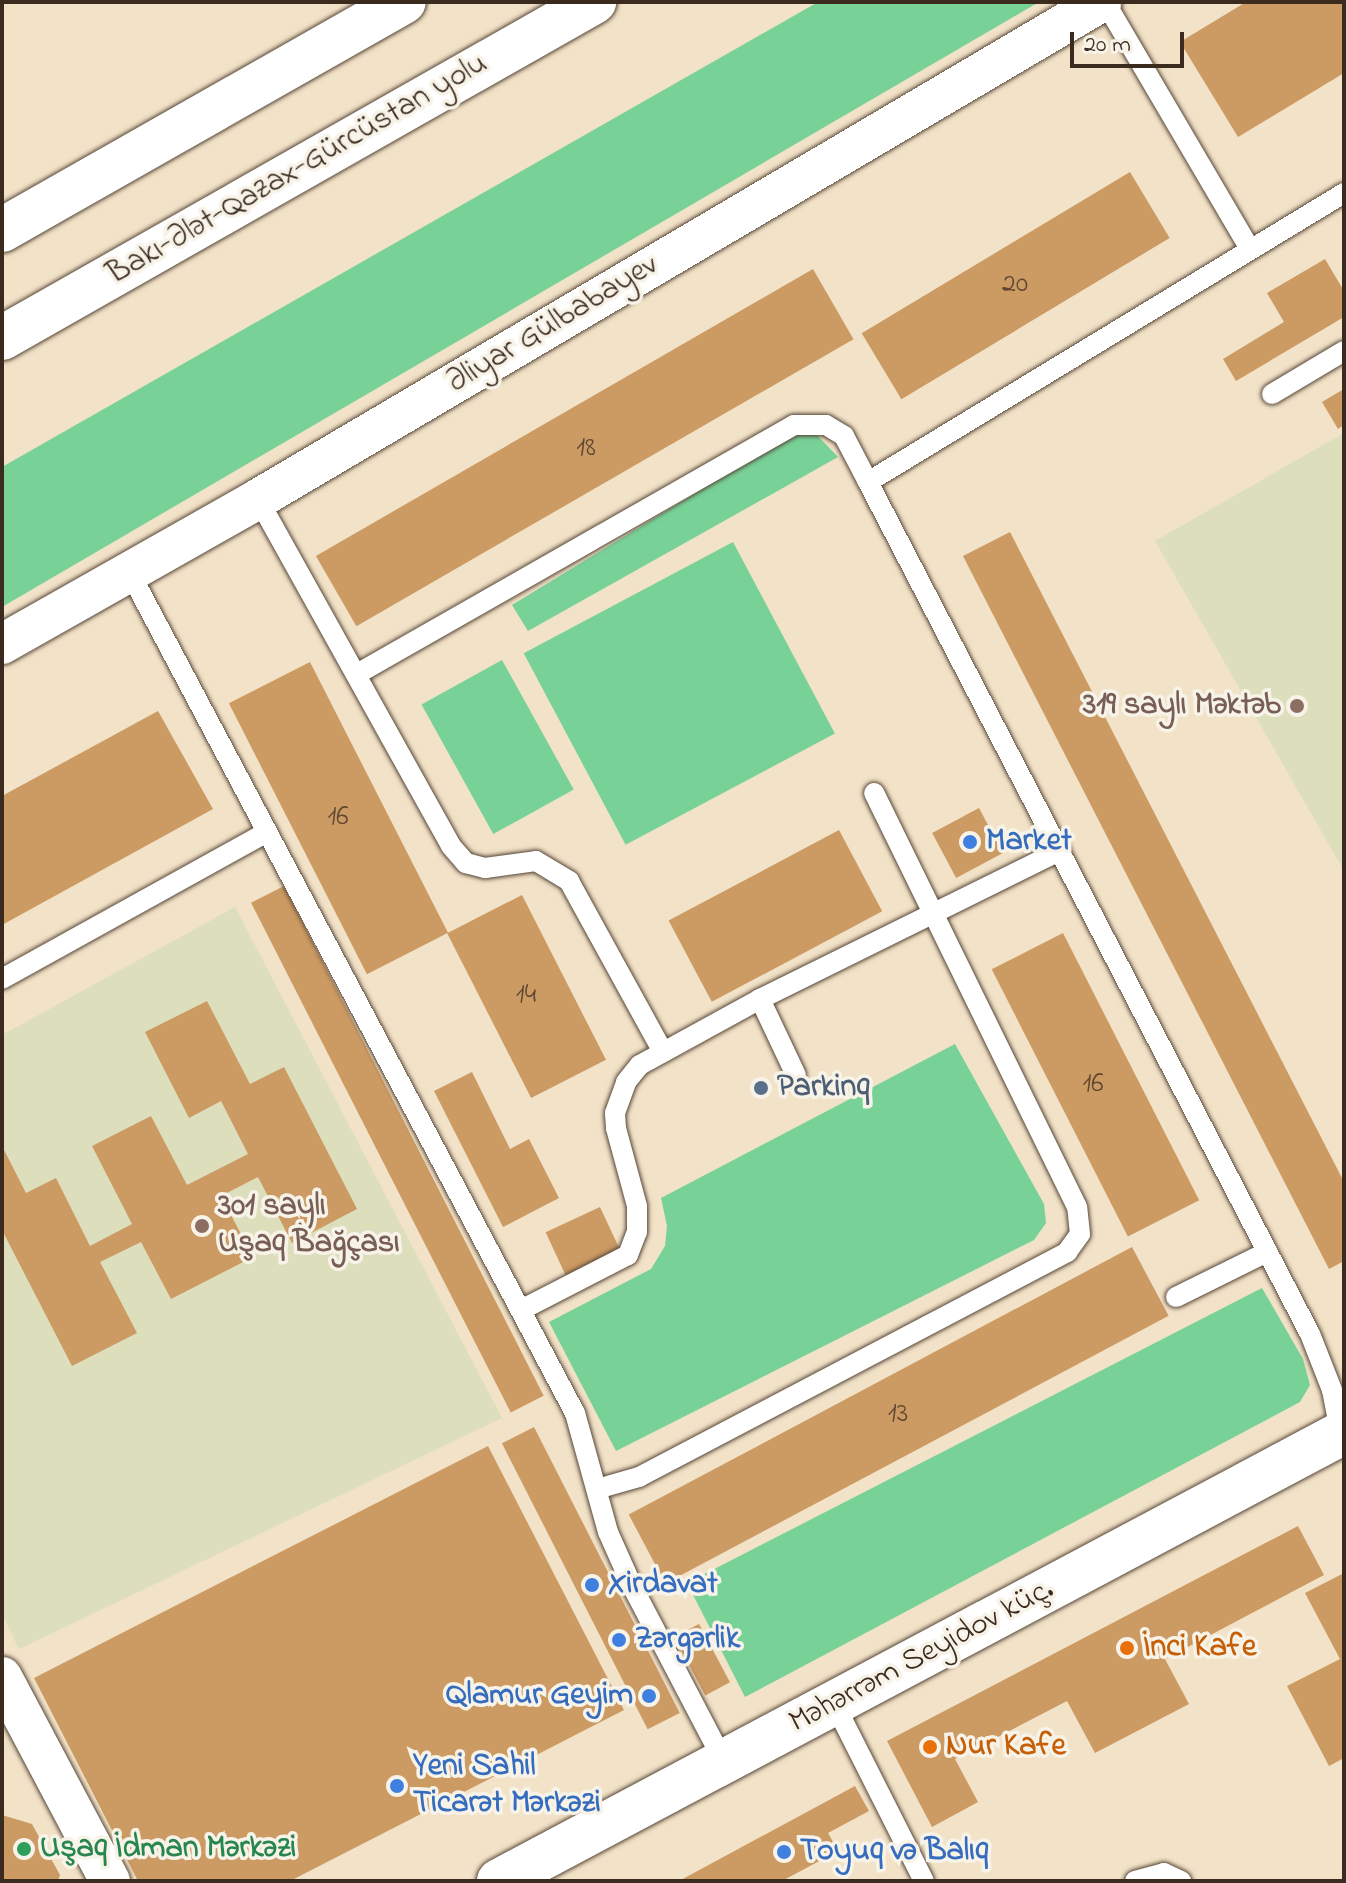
<!DOCTYPE html>
<html>
<head>
<meta charset="utf-8">
<style>
  body { margin:0 }
  #map { position:relative; width:1346px; height:1883px; overflow:hidden; background:#f2e2c7; font-family:"Indie Flower",sans-serif }
  div>[style] { position:absolute }
  .built>* { inset:0; background:#dddebc }
  .green>* { inset:0; background:#78d298; transform-origin:0 0 }
  .building>* { inset:0; background:#cc9a63; transform-origin:0 0 }
  .roads { filter:drop-shadow(0 0 2px #564637) drop-shadow(0 0 2px #564637) }
  .service>* { height:20px; margin:-10px; padding:0 10px; transform-origin:10px; border-radius:10px; background:#fff }
  .minor>* { height:40px; margin:-20px; padding:0 20px; transform-origin:20px; border-radius:20px; background:#fff }
  .secondary>* { height:44px; margin:-22px; padding:0 22px; transform-origin:22px; border-radius:22px; background:#fff }
  .motorway>* { height:44px; margin:-22px; padding:0 22px; transform-origin:22px; border-radius:22px; background:#fff }
  .dots>* { width:22px; height:22px; translate:-50% -50%; box-sizing:border-box; border:4px solid #f7f3e8; border-radius:50% }
  span { translate:-50% -50%; white-space:nowrap; text-align:center; line-height:1.15; -webkit-text-stroke:7px #f7f3e8; paint-order:stroke }
  .number-label { font-size:28px; color:#5f462f }
  .number-label span { -webkit-text-stroke-width:0 }
  .street-label { font-size:32px; color:#3b2a1e }
  .education-label { font-size:32px; color:#785e54; font-weight:700 }
  .right { translate:-100% -50%; text-align:right }
  .left { translate:0 -50%; text-align:left }
  .shop-label { font-size:32px; color:#366cbe; font-weight:700 }
  .service-label { font-size:32px; color:#4e5e75; font-weight:700 }
  .food-label { font-size:32px; color:#c56008; font-weight:700 }
  .leisure-label { font-size:32px; color:#27864d; font-weight:700 }
  .frame { position:absolute; inset:0; border:4px solid #3b2a1e; pointer-events:none }
  .scale { position:absolute; left:1070px; top:32px; width:114px; height:36px; box-sizing:border-box; border:4px solid #3b2a1e; border-top:0; padding-left:10px; font-size:24px; line-height:28px; white-space:nowrap; color:#3b2a1e; -webkit-text-stroke:6px #f7f3e8; paint-order:stroke }
</style>
</head>
<body>
<div id="map">
  <div class="built">
    <div style="clip-path:polygon(1344px 433px,1344px 871px,1155px 541px)"></div>
    <div style="clip-path:polygon(235px 907px,502px 1418px,19px 1649px,2px 1614px,2px 1035px)"></div>
  </div>
  <div class="green">
    <div style="clip-path:polygon(818px 2px,1039px 2px,2px 607px,2px 467px)"></div>
    <div style="clip-path:polygon(799px 434px,816px 434px,838px 457px,528px 631px,512px 605px,781px 441px)"></div>
    <div style="left:733px;top:542px;width:217px;height:237px;rotate:62deg"></div>
    <div style="left:502px;top:660px;width:148px;height:92px;rotate:61deg"></div>
    <div style="clip-path:polygon(955px 1044px,1044px 1204px,1046px 1223px,1034px 1240px,616px 1451px,549px 1322px,651px 1269px,665px 1246px,667px 1226px,661px 1198px)"></div>
    <div style="clip-path:polygon(1262px 1288px,1303px 1359px,1310px 1385px,1300px 1402px,745px 1697px,687px 1583px)"></div>
  </div>
  <div class="building">
    <div style="clip-path:polygon(1246px 2px,1344px 2px,1344px 73px,1238px 137px,1180px 42px)"></div>
    <div style="left:1130px;top:172px;width:77px;height:313px;rotate:59deg"></div>
    <div style="clip-path:polygon(1325px 259px,1344px 291px,1344px 317px,1236px 381px,1223px 359px,1284px 322px,1267px 293px)"></div>
    <div style="left:813px;top:269px;width:81px;height:574px;rotate:60deg"></div>
    <div style="clip-path:polygon(1344px 389px,1344px 425px,1338px 429px,1322px 402px)"></div>
    <div style="clip-path:polygon(1010px 532px,1344px 1182px,1344px 1261px,1329px 1269px,963px 556px)"></div>
    <div style="left:310px;top:662px;width:304px;height:91px;rotate:63deg"></div>
    <div style="clip-path:polygon(158px 711px,213px 809px,2px 925px,2px 796px)"></div>
    <div style="left:979px;top:808px;width:51px;height:53px;rotate:62deg"></div>
    <div style="left:839px;top:830px;width:92px;height:193px;rotate:62deg"></div>
    <div style="left:284px;top:886px;width:572px;height:37px;rotate:63deg"></div>
    <div style="left:522px;top:895px;width:185px;height:84px;rotate:63deg"></div>
    <div style="left:1063px;top:933px;width:300px;height:80px;rotate:63deg"></div>
    <div style="clip-path:polygon(207px 1001px,250px 1084px,284px 1067px,357px 1209px,292px 1243px,258px 1177px,221px 1196px,253px 1257px,171px 1299px,141px 1242px,100px 1262px,137px 1333px,72px 1366px,2px 1230px,2px 1146px,26px 1193px,56px 1178px,90px 1246px,132px 1224px,92px 1146px,151px 1116px,187px 1185px,248px 1154px,221px 1101px,189px 1118px,145px 1032px)"></div>
    <div style="clip-path:polygon(472px 1072px,510px 1149px,529px 1139px,559px 1198px,503px 1227px,434px 1091px)"></div>
    <div style="left:600px;top:1207px;width:47px;height:60px;rotate:65deg"></div>
    <div style="left:1132px;top:1247px;width:78px;height:570px;rotate:62deg"></div>
    <div style="left:534px;top:1427px;width:321px;height:36px;rotate:63deg"></div>
    <div style="clip-path:polygon(488px 1446px,624px 1710px,290px 1881px,138px 1881px,34px 1678px)"></div>
    <div style="clip-path:polygon(1298px 1526px,1324px 1575px,1165px 1659px,1189px 1704px,1095px 1753px,1067px 1701px,955px 1759px,978px 1802px,932px 1827px,887px 1741px)"></div>
    <div style="clip-path:polygon(1344px 1573px,1344px 1758px,1329px 1766px,1287px 1686px,1340px 1659px,1305px 1593px)"></div>
    <div style="left:699px;top:1624px;width:66px;height:28px;rotate:62deg"></div>
    <div style="clip-path:polygon(855px 1786px,869px 1811px,828px 1833px,838px 1851px,782px 1881px,679px 1881px)"></div>
    <div style="clip-path:polygon(2px 1815px,32px 1824px,60px 1875px,58px 1881px,2px 1881px)"></div>
  </div>
  <div class="roads">
    <div class="service">
      <div style="left:1105px;top:2px;width:286px;rotate:59.6deg"></div>
      <div style="left:1272px;top:394px;width:84px;rotate:-30.8deg"></div>
      <div style="left:258px;top:499px;width:397px;rotate:60.9deg"></div>
      <div style="left:451px;top:846px;width:23px;rotate:49deg"></div>
      <div style="left:466px;top:863px;width:20px;rotate:15deg"></div>
      <div style="left:485px;top:868px;width:51px;rotate:-7.8deg"></div>
      <div style="left:536px;top:861px;width:39px;rotate:31deg"></div>
      <div style="left:569px;top:881px;width:193px;rotate:61.2deg"></div>
      <div style="left:130px;top:573px;width:951px;rotate:62.09deg"></div>
      <div style="left:575px;top:1413px;width:123px;rotate:74.5deg"></div>
      <div style="left:608px;top:1532px;width:59px;rotate:66deg"></div>
      <div style="left:632px;top:1586px;width:199px;rotate:62.4deg"></div>
      <div style="left:357px;top:674px;width:503px;rotate:-29.67deg"></div>
      <div style="left:794px;top:425px;width:32px"></div>
      <div style="left:826px;top:425px;width:21px;rotate:31deg"></div>
      <div style="left:844px;top:436px;width:52px;rotate:62.4deg"></div>
      <div style="left:2px;top:979px;width:303px;rotate:-29deg"></div>
      <div style="left:760px;top:999px;width:84px;rotate:64.7deg"></div>
      <div style="left:1176px;top:1297px;width:102px;rotate:-26.3deg"></div>
      <div style="left:521px;top:1310px;width:120px;rotate:-27.2deg"></div>
      <div style="left:628px;top:1255px;width:25px;rotate:-69deg"></div>
      <div style="left:637px;top:1232px;width:26px;rotate:-90deg"></div>
      <div style="left:637px;top:1206px;width:81px;rotate:-105.1deg"></div>
      <div style="left:616px;top:1128px;width:15px;rotate:-94deg"></div>
      <div style="left:615px;top:1113px;width:33px;rotate:-70deg"></div>
      <div style="left:626px;top:1082px;width:22px;rotate:-51deg"></div>
      <div style="left:640px;top:1065px;width:137px;rotate:-28.8deg"></div>
      <div style="left:760px;top:999px;width:335px;rotate:-26.3deg"></div>
      <div style="left:1341px;top:1436px;width:47px;rotate:-101.1deg"></div>
      <div style="left:1332px;top:1390px;width:60px;rotate:-111.4deg"></div>
      <div style="left:1310px;top:1334px;width:960px;rotate:-117.42deg"></div>
      <div style="left:868px;top:482px;width:557px;rotate:-31.26deg"></div>
      <div style="left:597px;top:1489px;width:44px;rotate:-15.9deg"></div>
      <div style="left:639px;top:1477px;width:484px;rotate:-27.7deg"></div>
      <div style="left:1067px;top:1252px;width:22px;rotate:-54deg"></div>
      <div style="left:1080px;top:1234px;width:27px;rotate:-96deg"></div>
      <div style="left:1077px;top:1207px;width:461px;rotate:-116.1deg"></div>
      <div style="left:834px;top:1703px;width:199px;rotate:63.2deg"></div>
      <div style="left:1135px;top:1881px;width:30px;rotate:-15deg"></div>
      <div style="left:1164px;top:1873px;width:19px;rotate:25deg"></div>
    </div>
    <div class="minor">
      <div style="left:2px;top:644px;width:294px;rotate:-29.5deg"></div>
      <div style="left:258px;top:499px;width:979px;rotate:-30.52deg"></div>
      <div style="left:2px;top:1677px;width:231px;rotate:62.1deg"></div>
    </div>
    <div class="secondary">
      <div style="left:499px;top:1881px;width:957px;rotate:-27.98deg"></div>
    </div>
    <div class="motorway">
      <div style="left:2px;top:230px;width:462px;rotate:-29.6deg"></div>
      <div style="left:2px;top:338px;width:681px;rotate:-29.58deg"></div>
    </div>
  </div>
  <div class="dots">
    <div style="left:1297px;top:706px;background:#8d6e63"></div>
    <div style="left:970px;top:842px;background:#3f7fe0"></div>
    <div style="left:761px;top:1088px;background:#5c6f8a"></div>
    <div style="left:202px;top:1226px;background:#8d6e63"></div>
    <div style="left:592px;top:1585px;background:#3f7fe0"></div>
    <div style="left:619px;top:1640px;background:#3f7fe0"></div>
    <div style="left:1127px;top:1648px;background:#e8710a"></div>
    <div style="left:649px;top:1696px;background:#3f7fe0"></div>
    <div style="left:930px;top:1747px;background:#e8710a"></div>
    <div style="left:397px;top:1786px;background:#3f7fe0"></div>
    <div style="left:24px;top:1849px;background:#2e9e5b"></div>
    <div style="left:784px;top:1852px;background:#3f7fe0"></div>
  </div>
  <div class="number-label">
    <span style="left:1015px;top:285px">20</span>
    <span style="left:586px;top:449px">18</span>
    <span style="left:338px;top:818px">16</span>
    <span style="left:526px;top:996px">14</span>
    <span style="left:1093px;top:1085px">16</span>
    <span style="left:898px;top:1415px">13</span>
  </div>
  <div class="street-label">
    <span style="left:298px;top:170px;rotate:-30deg">Bakı-Ələt-Qazax-Gürcüstan yolu</span>
    <span style="left:553px;top:325px;rotate:-31deg">Əliyar Gülbabayev</span>
    <span style="left:922px;top:1657px;rotate:-28deg">Məhərrəm Seyidov küç.</span>
  </div>
  <div class="education-label">
    <span class="right" style="left:1281px;top:706px">319 saylı Məktəb</span>
    <span class="left" style="left:218px;top:1226px">301 saylı<br>Uşaq Bağçası</span>
  </div>
  <div class="shop-label">
    <span class="left" style="left:986px;top:842px">Market</span>
    <span class="left" style="left:608px;top:1585px">Xirdavat</span>
    <span class="left" style="left:635px;top:1640px">Zərgərlik</span>
    <span class="right" style="left:633px;top:1696px">Qlamur Geyim</span>
    <span class="left" style="left:413px;top:1786px">Yeni Sahil<br>Ticarət Mərkəzi</span>
    <span class="left" style="left:800px;top:1852px">Toyuq və Balıq</span>
  </div>
  <div class="service-label">
    <span class="left" style="left:777px;top:1088px">Parkinq</span>
  </div>
  <div class="food-label">
    <span class="left" style="left:1143px;top:1648px">İnci Kafe</span>
    <span class="left" style="left:946px;top:1747px">Nur Kafe</span>
  </div>
  <div class="leisure-label">
    <span class="left" style="left:40px;top:1849px">Uşaq İdman Mərkəzi</span>
  </div>
  <div class="frame"></div>
  <div class="scale">20 m</div>
</div>
</body>
</html>
